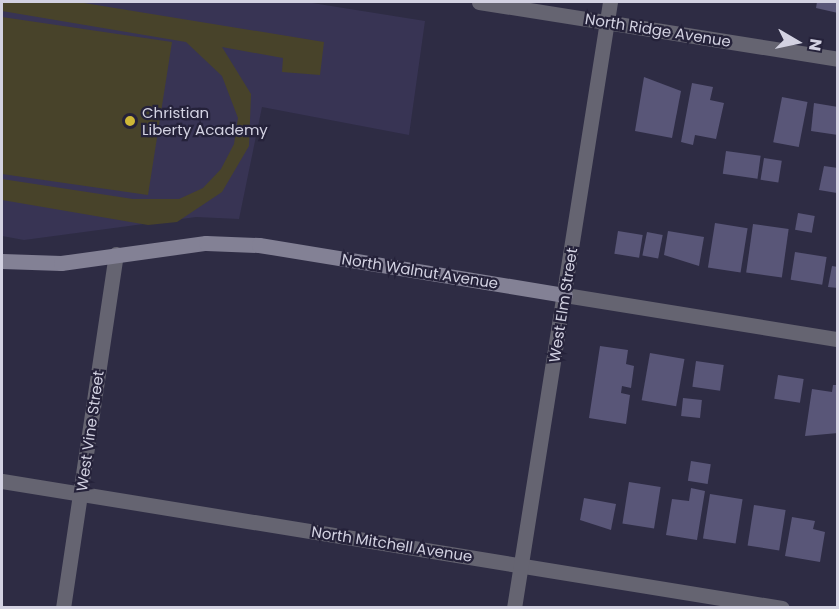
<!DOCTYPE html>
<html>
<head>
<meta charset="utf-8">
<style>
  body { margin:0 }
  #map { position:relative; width:839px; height:609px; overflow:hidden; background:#2e2c44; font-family:Poppins,sans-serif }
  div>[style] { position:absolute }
  .built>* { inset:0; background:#383454 }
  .green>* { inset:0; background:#48432a }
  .building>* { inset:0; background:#595678; transform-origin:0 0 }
  .street>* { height:15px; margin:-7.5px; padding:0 7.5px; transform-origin:7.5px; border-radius:7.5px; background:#656471 }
  .secondary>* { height:15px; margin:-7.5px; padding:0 7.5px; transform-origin:7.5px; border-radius:7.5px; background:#838195 }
  .dots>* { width:16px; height:16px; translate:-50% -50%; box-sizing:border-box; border:3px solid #25223a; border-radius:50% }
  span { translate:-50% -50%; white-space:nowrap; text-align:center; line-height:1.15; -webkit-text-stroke:4.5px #25223a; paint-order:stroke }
  .street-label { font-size:15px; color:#d3d2e2 }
  .poi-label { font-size:15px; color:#d3d2e2 }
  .left { translate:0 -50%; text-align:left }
  .frame { position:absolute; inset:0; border:3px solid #d3d2e2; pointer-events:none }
  .north { position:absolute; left:767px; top:12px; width:60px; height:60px; -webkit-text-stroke:4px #25223a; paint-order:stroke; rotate:99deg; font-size:16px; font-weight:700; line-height:24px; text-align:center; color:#d3d2e2 }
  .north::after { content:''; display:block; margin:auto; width:21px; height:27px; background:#d3d2e2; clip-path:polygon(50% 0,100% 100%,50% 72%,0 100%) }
</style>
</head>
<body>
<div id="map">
  <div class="built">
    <div style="clip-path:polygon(2px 2px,306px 2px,425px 21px,409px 135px,262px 107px,239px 219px,196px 217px,24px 240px,2px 236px)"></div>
  </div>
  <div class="green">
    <div style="clip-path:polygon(2px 2px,78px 2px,324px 42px,320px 75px,282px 72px,283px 58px,222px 47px,251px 94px,249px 146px,222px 192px,177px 222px,148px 225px,2px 200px,2px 179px,133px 199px,179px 199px,203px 188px,221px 169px,234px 144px,238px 118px,222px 76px,186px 42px,2px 11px)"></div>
    <div style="clip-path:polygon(2px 17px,172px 42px,148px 195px,2px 174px)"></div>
  </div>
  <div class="building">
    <div style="clip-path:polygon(817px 2px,838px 2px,838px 13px,816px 8px)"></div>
    <div style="clip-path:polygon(644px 77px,681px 91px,672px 138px,635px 131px)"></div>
    <div style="clip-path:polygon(692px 83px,713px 87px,710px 100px,724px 103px,716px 139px,695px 135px,693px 145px,681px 142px)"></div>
    <div style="left:782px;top:97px;width:26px;height:46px;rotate:11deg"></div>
    <div style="clip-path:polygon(814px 103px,838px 107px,838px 135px,811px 131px)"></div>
    <div style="left:726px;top:151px;width:35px;height:23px;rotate:8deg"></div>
    <div style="left:764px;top:158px;width:18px;height:22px;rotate:9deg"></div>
    <div style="clip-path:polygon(824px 166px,838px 168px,837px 193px,819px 190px)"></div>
    <div style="left:798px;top:213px;width:17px;height:17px;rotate:10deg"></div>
    <div style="left:715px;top:223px;width:33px;height:45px;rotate:9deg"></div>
    <div style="left:753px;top:224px;width:36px;height:49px;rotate:8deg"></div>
    <div style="left:618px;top:231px;width:25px;height:23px;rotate:9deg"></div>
    <div style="clip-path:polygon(668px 231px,704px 237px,699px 266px,664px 255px)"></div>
    <div style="left:647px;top:232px;width:16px;height:24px;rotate:11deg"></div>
    <div style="left:795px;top:252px;width:32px;height:28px;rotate:9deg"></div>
    <div style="clip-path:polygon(832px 266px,838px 267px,838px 288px,828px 287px)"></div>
    <div style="clip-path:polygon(600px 346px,628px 350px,626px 364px,634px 366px,631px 388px,622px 386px,621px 393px,630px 395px,626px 424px,589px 418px)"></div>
    <div style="left:650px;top:353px;width:35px;height:48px;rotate:10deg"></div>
    <div style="left:696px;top:361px;width:28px;height:26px;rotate:8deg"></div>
    <div style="left:778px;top:375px;width:26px;height:24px;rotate:9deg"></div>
    <div style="clip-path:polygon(833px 385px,838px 385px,838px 433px,805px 436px,812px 389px,832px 392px)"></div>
    <div style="left:683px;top:398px;width:19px;height:18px;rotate:6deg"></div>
    <div style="left:691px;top:461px;width:20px;height:20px;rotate:9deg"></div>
    <div style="left:629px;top:482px;width:32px;height:42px;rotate:9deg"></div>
    <div style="clip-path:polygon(691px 488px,705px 491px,697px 540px,666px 535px,672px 499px,689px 501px)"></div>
    <div style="left:710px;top:494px;width:33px;height:45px;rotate:9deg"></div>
    <div style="clip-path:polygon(584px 498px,616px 504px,611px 530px,580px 520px)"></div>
    <div style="left:754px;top:505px;width:32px;height:41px;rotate:9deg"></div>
    <div style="clip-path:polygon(792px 517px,815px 521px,813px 529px,825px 532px,820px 562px,785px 556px)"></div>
  </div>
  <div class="street">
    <div style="left:479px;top:2px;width:363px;rotate:9deg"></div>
    <div style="left:565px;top:295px;width:277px;rotate:9.2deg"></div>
    <div style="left:2px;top:481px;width:790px;rotate:9.25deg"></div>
    <div style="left:63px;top:608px;width:358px;rotate:-81.5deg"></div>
    <div style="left:514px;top:608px;width:614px;rotate:-81deg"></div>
  </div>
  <div class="secondary">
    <div style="left:2px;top:261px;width:59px;rotate:1.9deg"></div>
    <div style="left:61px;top:263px;width:146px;rotate:-7.9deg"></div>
    <div style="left:206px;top:243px;width:53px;rotate:2.2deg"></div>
    <div style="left:259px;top:245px;width:310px;rotate:9.3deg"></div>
  </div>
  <div class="dots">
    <div style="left:130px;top:121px;background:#cfb837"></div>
  </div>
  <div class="street-label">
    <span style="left:658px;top:30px;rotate:9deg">North Ridge Avenue</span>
    <span style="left:420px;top:271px;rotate:9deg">North Walnut Avenue</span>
    <span style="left:563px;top:305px;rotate:-81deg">West Elm Street</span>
    <span style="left:90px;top:431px;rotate:-82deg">West Vine Street</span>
    <span style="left:392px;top:544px;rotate:9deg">North Mitchell Avenue</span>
  </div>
  <div class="poi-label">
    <span class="left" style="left:142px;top:121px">Christian<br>Liberty Academy</span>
  </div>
  <div class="frame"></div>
  <div class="north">N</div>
</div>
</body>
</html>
